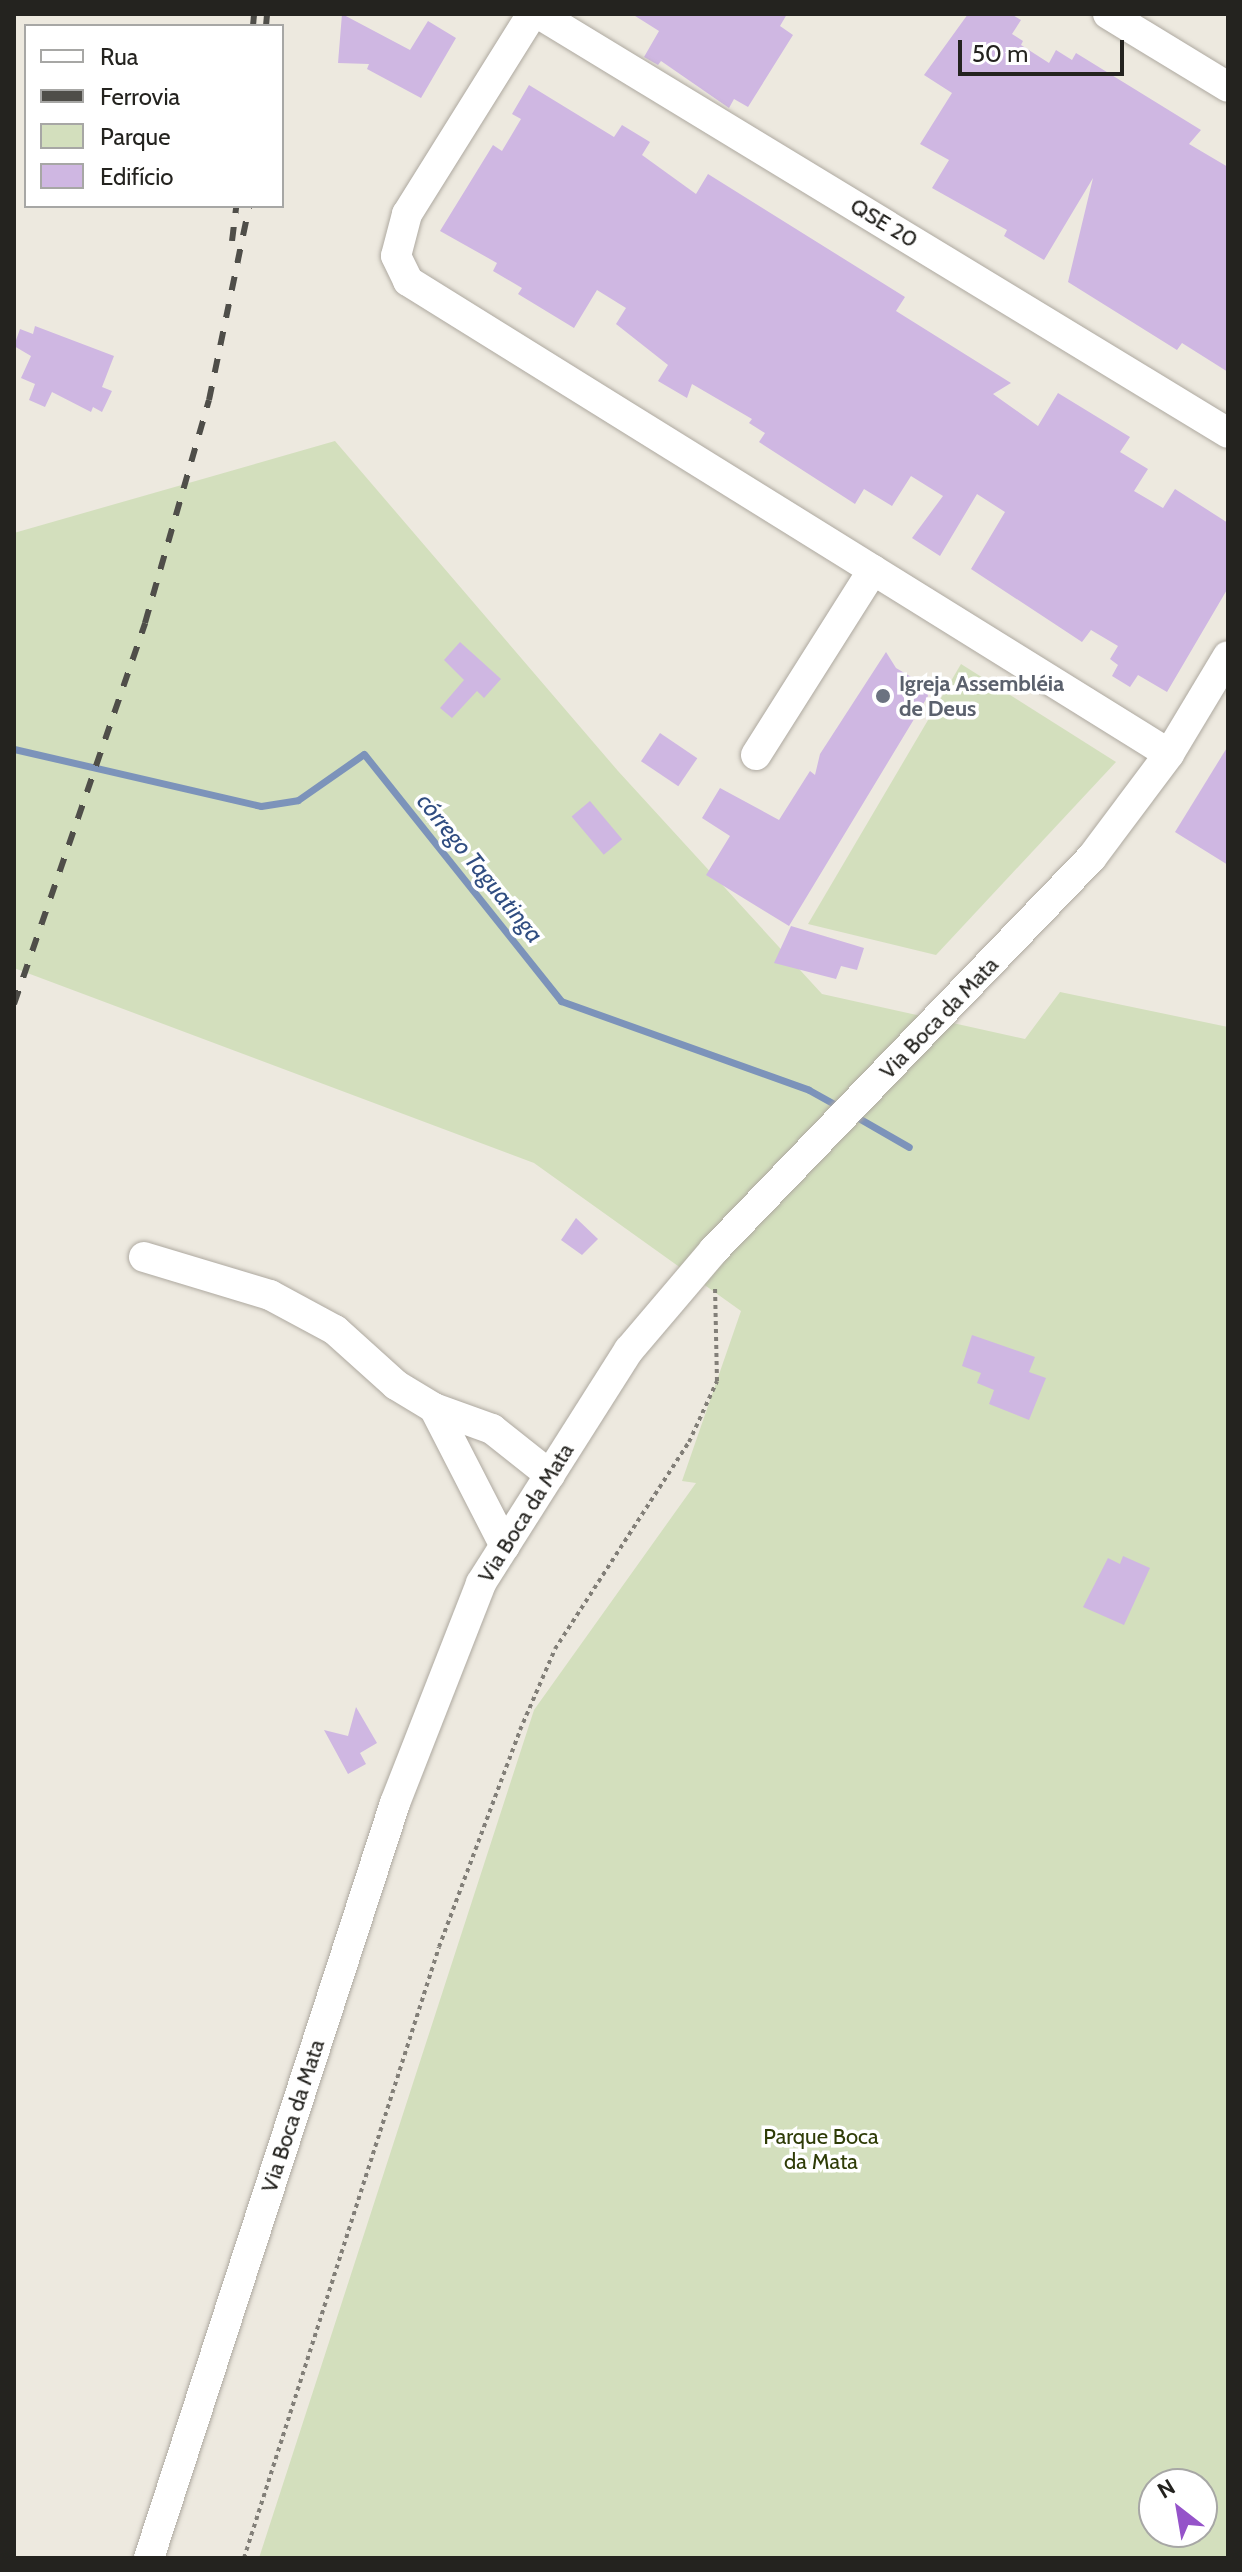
<!DOCTYPE html>
<html>
<head>
<meta charset="utf-8">
<style>
  body { margin:0 }
  #map { position:relative; width:1242px; height:2572px; overflow:hidden; background:#ede9df; font-family:Cabin,sans-serif }
  div>[style] { position:absolute }
  .green>* { inset:0; background:#d3dfbd }
  .stream>* { height:7px; margin:-3.5px; padding:0 3.5px; transform-origin:3.5px; border-radius:3.5px; background:#7c93ba }
  .building>* { inset:0; background:#cfb7e2; transform-origin:0 0 }
  .path>* { height:4px; margin-top:-2px; transform-origin:0; background:repeating-linear-gradient(90deg,#827f78 0 4px,transparent 0 8px) }
  .roads { filter:drop-shadow(0 0 2px #aea9a0) drop-shadow(0 0 2px #aea9a0) }
  .minor>* { height:30px; margin:-15px; padding:0 15px; transform-origin:15px; border-radius:15px; background:#fff }
  .rail>* { height:6px; margin-top:-3px; transform-origin:0; background:repeating-linear-gradient(90deg,#4f4e49 0 14px,transparent 0 28px) }
  .dots>* { width:22px; height:22px; translate:-50% -50%; box-sizing:border-box; border:4px solid #fff; border-radius:50% }
  span { translate:-50% -50%; white-space:nowrap; text-align:center; line-height:1.15; -webkit-text-stroke:7px #fff; paint-order:stroke }
  .street-label { font-size:22px; color:#24231f }
  .worship-label { font-size:22px; color:#5b616d; font-weight:700 }
  .left { translate:0 -50%; text-align:left }
  .park-label { font-size:22px; color:#2f3c07 }
  .water-label { font-size:24px; color:#304d81; font-style:italic }
  .frame { position:absolute; inset:0; border:16px solid #24231f; pointer-events:none }
  .legend { position:absolute; left:24px; top:24px; width:260px; height:184px; box-sizing:border-box; background:#fff; border:2px solid #a7a7a5; margin:0; padding:10px 14px; list-style:none; font-size:24px; color:#24231f }
  .legend li { display:flex; align-items:center; gap:16px; height:40px }
  .legend b { width:40px; border:2px solid #a7a7a5 }
  .north { position:absolute; left:1138px; top:2468px; width:80px; height:80px; box-sizing:border-box; background:#fff; border:2px solid #a7a7a5; border-radius:50%; rotate:329deg; font-size:22px; font-weight:700; line-height:32px; text-align:center; color:#24231f }
  .north::after { content:''; display:block; margin:auto; width:28px; height:36px; background:#9553c9; clip-path:polygon(50% 0,100% 100%,50% 72%,0 100%) }
  .scale { position:absolute; left:958px; top:40px; width:166px; height:36px; box-sizing:border-box; border:4px solid #24231f; border-top:0; padding-left:10px; font-size:24px; line-height:28px; white-space:nowrap; color:#24231f; -webkit-text-stroke:6px #fff; paint-order:stroke }
</style>
</head>
<body>
<div id="map">
  <div class="green">
    <div style="clip-path:polygon(evenodd,335px 441px,618px 771px,822px 994px,1025px 1039px,1060px 992px,1228px 1027px,1228px 2558px,259px 2558px,534px 1710px,696px 1483px,682px 1481px,741px 1311px,534px 1163px,14px 968px,14px 533px,335px 441px,1154px 2484px,1202px 2484px,1202px 2532px,1154px 2532px,1154px 2484px)"></div>
    <div style="clip-path:polygon(961px 664px,1116px 762px,936px 955px,808px 924px)"></div>
  </div>
  <div class="stream">
    <div style="left:14px;top:749px;width:253px;rotate:13deg"></div>
    <div style="left:261px;top:806px;width:37px;rotate:-9deg"></div>
    <div style="left:298px;top:800px;width:80px;rotate:-34.9deg"></div>
    <div style="left:364px;top:754px;width:316px;rotate:51.4deg"></div>
    <div style="left:561px;top:1001px;width:263px;rotate:19.7deg"></div>
    <div style="left:809px;top:1090px;width:37px;rotate:29deg"></div>
    <div style="left:855px;top:1116px;width:62px;rotate:29.9deg"></div>
  </div>
  <div class="building">
    <div style="clip-path:polygon(342px 14px,410px 50px,428px 21px,456px 38px,421px 98px,367px 69px,369px 64px,338px 63px)"></div>
    <div style="clip-path:polygon(632px 14px,787px 14px,780px 26px,793px 35px,748px 107px,734px 99px,729px 108px,661px 61px,658px 65px,644px 57px,659px 31px)"></div>
    <div style="clip-path:polygon(968px 14px,1011px 14px,1021px 20px,1012px 34px,1023px 41px,1021px 45px,1049px 63px,1056px 50px,1072px 60px,1076px 53px,1201px 130px,1189px 144px,1228px 167px,1228px 372px,1182px 343px,1177px 350px,1068px 282px,1093px 178px,1044px 260px,1004px 236px,1007px 230px,932px 188px,949px 160px,920px 144px,952px 93px,924px 75px)"></div>
    <div style="clip-path:polygon(529px 85px,614px 137px,622px 125px,650px 142px,642px 155px,696px 194px,708px 174px,905px 297px,896px 311px,1011px 383px,993px 394px,1038px 426px,1058px 393px,1130px 437px,1120px 452px,1148px 469px,1134px 491px,1163px 508px,1175px 489px,1228px 523px,1228px 588px,1167px 692px,1138px 675px,1130px 687px,1112px 676px,1118px 665px,1110px 659px,1118px 646px,1091px 630px,1082px 642px,971px 569px,1005px 512px,977px 494px,940px 556px,912px 538px,943px 496px,911px 476px,892px 506px,864px 489px,855px 504px,759px 442px,765px 433px,749px 423px,752px 419px,692px 384px,687px 398px,658px 381px,668px 365px,616px 324px,626px 308px,597px 290px,574px 328px,518px 294px,522px 288px,493px 271px,497px 263px,440px 231px,493px 145px,502px 151px,521px 119px,512px 114px)"></div>
    <div style="clip-path:polygon(35px 326px,114px 356px,102px 387px,112px 391px,102px 412px,93px 407px,91px 412px,52px 392px,45px 407px,29px 400px,35px 384px,21px 378px,31px 356px,14px 346px,20px 329px,33px 334px)"></div>
    <div style="clip-path:polygon(460px 642px,501px 679px,484px 698px,477px 691px,452px 718px,440px 708px,464px 680px,444px 660px)"></div>
    <div style="clip-path:polygon(886px 652px,896px 668px,925px 685px,928px 696px,789px 926px,706px 875px,730px 836px,702px 818px,720px 788px,779px 820px,810px 771px,815px 775px,820px 754px)"></div>
    <div style="left:660px;top:733px;width:45px;height:34px;rotate:34deg"></div>
    <div style="clip-path:polygon(1228px 746px,1228px 865px,1175px 832px)"></div>
    <div style="left:590px;top:801px;width:50px;height:24px;rotate:50deg"></div>
    <div style="clip-path:polygon(791px 926px,864px 948px,857px 970px,841px 966px,836px 979px,774px 963px)"></div>
    <div style="clip-path:polygon(576px 1218px,598px 1239px,582px 1255px,561px 1240px)"></div>
    <div style="clip-path:polygon(972px 1335px,1035px 1357px,1029px 1372px,1046px 1378px,1029px 1420px,989px 1404px,994px 1390px,977px 1383px,981px 1373px,962px 1366px)"></div>
    <div style="clip-path:polygon(1123px 1556px,1150px 1568px,1124px 1625px,1083px 1607px,1108px 1558px,1120px 1564px)"></div>
    <div style="clip-path:polygon(356px 1707px,377px 1743px,360px 1753px,366px 1764px,348px 1774px,324px 1730px,348px 1736px)"></div>
  </div>
  <div class="path">
    <div style="left:244px;top:2558px;width:641px;rotate:-72.3deg"></div>
    <div style="left:439px;top:1947px;width:232px;rotate:-69.5deg"></div>
    <div style="left:520px;top:1730px;width:88px;rotate:-66.6deg"></div>
    <div style="left:555px;top:1649px;width:247px;rotate:-57.1deg"></div>
    <div style="left:689px;top:1442px;width:67px;rotate:-65.3deg"></div>
    <div style="left:717px;top:1381px;width:93px;rotate:-91.2deg"></div>
  </div>
  <div class="roads">
    <div class="minor">
      <div style="left:532px;top:14px;width:236px;rotate:122deg"></div>
      <div style="left:407px;top:214px;width:43px;rotate:104.7deg"></div>
      <div style="left:396px;top:256px;width:28px;rotate:64deg"></div>
      <div style="left:408px;top:281px;width:896px;rotate:31.86deg"></div>
      <div style="left:539px;top:14px;width:806px;rotate:31.3deg"></div>
      <div style="left:1108px;top:14px;width:140px;rotate:31.3deg"></div>
      <div style="left:756px;top:755px;width:219px;rotate:-57.7deg"></div>
      <div style="left:144px;top:1257px;width:132px;rotate:16.8deg"></div>
      <div style="left:270px;top:1295px;width:74px;rotate:28.3deg"></div>
      <div style="left:335px;top:1330px;width:82px;rotate:42deg"></div>
      <div style="left:396px;top:1385px;width:44px;rotate:31.2deg"></div>
      <div style="left:434px;top:1408px;width:62px;rotate:19.9deg"></div>
      <div style="left:492px;top:1429px;width:74px;rotate:38.4deg"></div>
      <div style="left:434px;top:1408px;width:155px;rotate:62.8deg"></div>
      <div style="left:149px;top:2558px;width:794px;rotate:-71.95deg"></div>
      <div style="left:395px;top:1803px;width:236px;rotate:-68.6deg"></div>
      <div style="left:481px;top:1583px;width:276px;rotate:-57.6deg"></div>
      <div style="left:629px;top:1350px;width:131px;rotate:-49.6deg"></div>
      <div style="left:714px;top:1250px;width:545px;rotate:-46.11deg"></div>
      <div style="left:1092px;top:857px;width:129px;rotate:-53.2deg"></div>
      <div style="left:1169px;top:754px;width:114px;rotate:-59deg"></div>
    </div>
  </div>
  <div class="rail">
    <div style="left:253px;top:26px;width:12px;rotate:-85deg"></div>
    <div style="left:266px;top:26px;width:12px;rotate:-85deg"></div>
    <div style="left:232px;top:241px;width:35px;rotate:-83deg"></div>
    <div style="left:14px;top:1004px;width:403px;rotate:-71deg"></div>
    <div style="left:145px;top:623px;width:232px;rotate:-74deg"></div>
    <div style="left:209px;top:400px;width:198px;rotate:-78.3deg"></div>
  </div>
  <div class="dots">
    <div style="left:883px;top:696px;background:#6b7280"></div>
  </div>
  <div class="street-label">
    <span style="left:884px;top:223px;rotate:31deg">QSE 20</span>
    <span style="left:939px;top:1018px;rotate:-46deg">Via Boca da Mata</span>
    <span style="left:526px;top:1513px;rotate:-58deg">Via Boca da Mata</span>
    <span style="left:293px;top:2116px;rotate:-72deg">Via Boca da Mata</span>
  </div>
  <div class="worship-label">
    <span class="left" style="left:899px;top:696px">Igreja Assembléia<br>de Deus</span>
  </div>
  <div class="park-label">
    <span style="left:821px;top:2149px">Parque Boca<br>da Mata</span>
  </div>
  <div class="water-label">
    <span style="left:480px;top:868px;rotate:51deg">córrego Taguatinga</span>
  </div>
  <div class="frame"></div>
  <ul class="legend">
  <li><b style="height:10px;background:#fff"></b>Rua</li>
  <li><b style="height:10px;background:#4f4e49"></b>Ferrovia</li>
  <li><b style="height:22px;background:#d3dfbd"></b>Parque</li>
  <li><b style="height:22px;background:#cfb7e2"></b>Edifício</li>
  </ul>
  <div class="north">N</div>
  <div class="scale">50 m</div>
</div>
</body>
</html>
